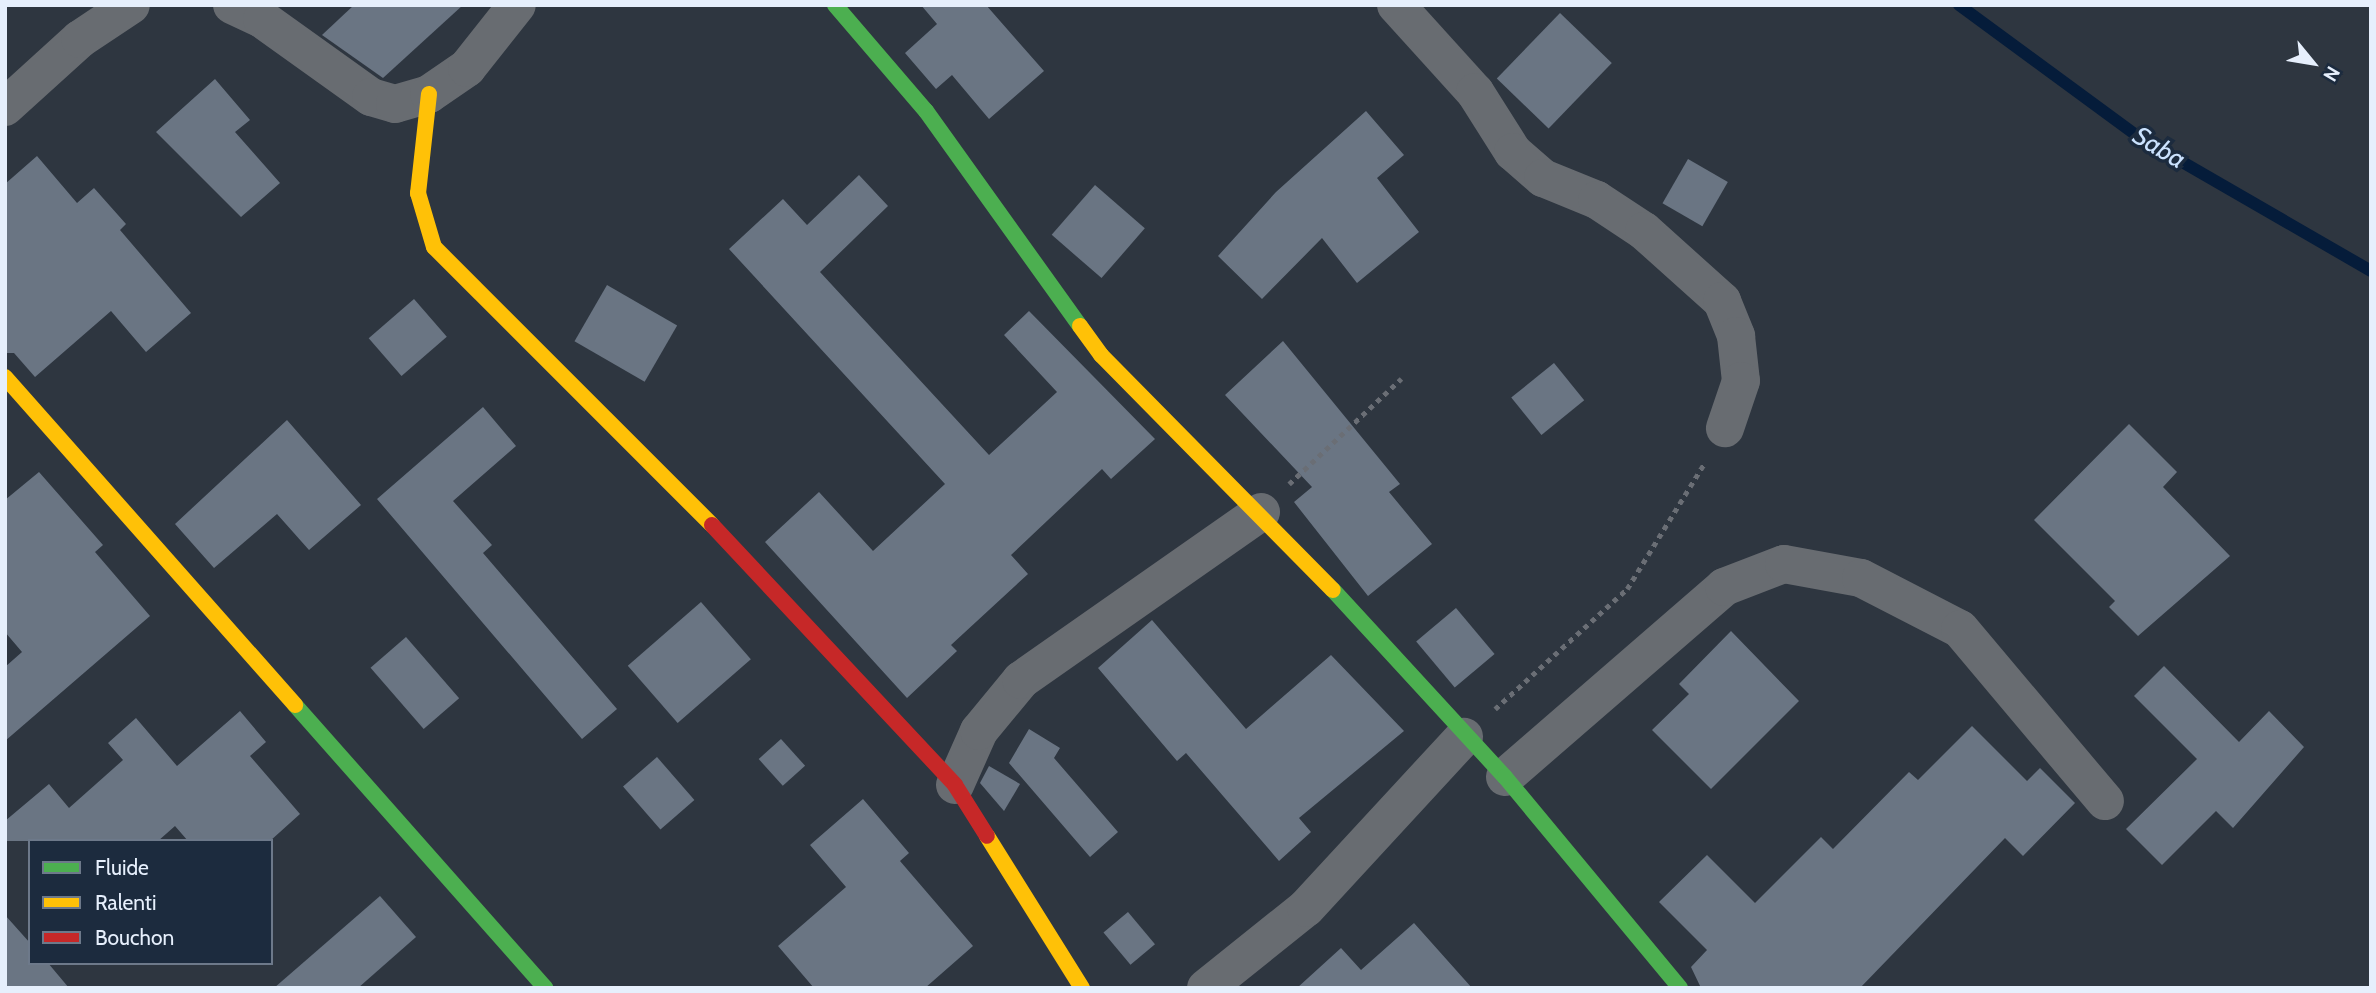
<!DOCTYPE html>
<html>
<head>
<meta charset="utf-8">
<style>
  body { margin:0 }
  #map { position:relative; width:2376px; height:993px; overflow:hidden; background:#2e3640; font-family:Cabin,sans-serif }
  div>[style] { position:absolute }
  .stream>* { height:12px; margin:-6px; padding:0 6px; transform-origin:6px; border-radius:6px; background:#051c3a }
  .building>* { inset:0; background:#6a7583; transform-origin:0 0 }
  .path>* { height:4.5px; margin-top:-2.25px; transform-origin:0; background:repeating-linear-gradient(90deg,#6a6e75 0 5px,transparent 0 10px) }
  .street>* { height:38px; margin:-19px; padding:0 19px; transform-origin:19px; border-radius:19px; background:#686c71 }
  .fast>* { height:16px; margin:-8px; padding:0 8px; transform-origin:8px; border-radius:8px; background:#4caf50 }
  .slow>* { height:16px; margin:-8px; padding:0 8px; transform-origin:8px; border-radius:8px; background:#ffc107 }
  .jam>* { height:16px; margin:-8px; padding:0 8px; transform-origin:8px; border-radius:8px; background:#c62828 }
  span { translate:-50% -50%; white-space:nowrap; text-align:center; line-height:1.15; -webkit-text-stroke:7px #1c2b3e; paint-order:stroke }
  .water-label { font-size:26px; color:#cbe2fe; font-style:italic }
  .frame { position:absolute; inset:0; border:7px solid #e6effc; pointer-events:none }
  .legend { position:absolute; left:28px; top:839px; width:245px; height:126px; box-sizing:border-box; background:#1c2b3e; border:2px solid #6d798a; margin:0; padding:9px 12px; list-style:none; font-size:21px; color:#e6effc }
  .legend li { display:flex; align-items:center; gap:14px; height:35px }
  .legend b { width:35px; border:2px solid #6d798a }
  .north { position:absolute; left:2278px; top:28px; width:70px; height:70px; -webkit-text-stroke:5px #1c2b3e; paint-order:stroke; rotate:120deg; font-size:19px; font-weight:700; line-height:28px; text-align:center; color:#e6effc }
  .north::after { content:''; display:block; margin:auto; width:24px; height:32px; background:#e6effc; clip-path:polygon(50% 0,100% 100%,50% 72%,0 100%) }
</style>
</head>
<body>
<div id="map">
  <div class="stream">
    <div style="left:1959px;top:5px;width:223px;rotate:36.3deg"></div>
    <div style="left:2139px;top:137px;width:268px;rotate:30deg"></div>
  </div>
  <div class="building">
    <div style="clip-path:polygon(354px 5px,463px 5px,383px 78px,322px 35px)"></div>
    <div style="clip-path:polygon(921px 5px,986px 5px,1044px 71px,989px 119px,952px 75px,936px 89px,905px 53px,937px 24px)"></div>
    <div style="left:1560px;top:13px;width:72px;height:91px;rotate:44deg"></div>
    <div style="clip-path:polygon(215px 79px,250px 120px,235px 132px,280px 183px,241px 217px,156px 132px)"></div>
    <div style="clip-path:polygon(1366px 111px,1404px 155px,1377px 178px,1419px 232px,1357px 283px,1322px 238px,1262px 299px,1218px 256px,1276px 192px)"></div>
    <div style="clip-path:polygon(37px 156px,77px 203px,94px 188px,126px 224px,120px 230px,191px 313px,146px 352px,111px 311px,35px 377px,14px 353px,5px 353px,5px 184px)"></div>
    <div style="left:1688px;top:159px;width:46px;height:51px;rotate:30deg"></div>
    <div style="clip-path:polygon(859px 175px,888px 206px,820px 272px,989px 455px,1057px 392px,1004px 335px,1029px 311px,1155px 439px,1111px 479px,1102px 469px,1011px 555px,1028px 574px,951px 645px,957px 651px,907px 698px,765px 542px,819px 492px,873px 551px,945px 484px,729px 249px,783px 199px,807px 225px)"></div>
    <div style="left:1095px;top:185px;width:66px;height:66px;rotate:41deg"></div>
    <div style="left:607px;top:285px;width:81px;height:65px;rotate:30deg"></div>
    <div style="left:414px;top:299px;width:50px;height:60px;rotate:49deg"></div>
    <div style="clip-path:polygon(1283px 341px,1400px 484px,1389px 492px,1432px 544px,1368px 596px,1294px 502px,1312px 487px,1225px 395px)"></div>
    <div style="left:1554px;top:363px;width:48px;height:55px;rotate:51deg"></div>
    <div style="clip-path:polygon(483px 407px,516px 446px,453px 501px,492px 545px,483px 553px,617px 709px,582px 739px,377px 499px)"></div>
    <div style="clip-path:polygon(287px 420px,361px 505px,309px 550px,277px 514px,214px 568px,175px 524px)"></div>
    <div style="clip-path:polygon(2129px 424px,2177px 472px,2163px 487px,2230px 556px,2138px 636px,2109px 607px,2115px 601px,2034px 520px)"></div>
    <div style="clip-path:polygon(39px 472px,103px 545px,95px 552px,150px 616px,5px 741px,5px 667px,22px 652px,5px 632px,5px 500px)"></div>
    <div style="left:701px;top:602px;width:76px;height:97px;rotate:49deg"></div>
    <div style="left:1456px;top:608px;width:60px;height:52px;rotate:50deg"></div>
    <div style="clip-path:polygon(1152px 620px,1246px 729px,1331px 655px,1404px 731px,1299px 818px,1311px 832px,1279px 861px,1186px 753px,1177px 761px,1098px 668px)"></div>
    <div style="clip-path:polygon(1731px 631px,1799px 701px,1711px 789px,1652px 730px,1689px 694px,1679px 684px)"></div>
    <div style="left:406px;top:637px;width:81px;height:47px;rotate:49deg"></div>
    <div style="clip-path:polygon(2164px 666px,2239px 742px,2269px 711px,2304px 747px,2233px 828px,2216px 811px,2162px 865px,2126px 829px,2197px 759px,2134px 696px)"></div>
    <div style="clip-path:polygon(240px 711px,266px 742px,250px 756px,300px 814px,270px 841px,188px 841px,175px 826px,158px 841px,5px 841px,5px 821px,49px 784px,69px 808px,123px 760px,108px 743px,136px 718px,177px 766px)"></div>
    <div style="clip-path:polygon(1972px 726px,2027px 781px,2040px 768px,2075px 803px,2023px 856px,2005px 838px,1860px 988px,1701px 988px,1691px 967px,1707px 950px,1659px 902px,1707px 855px,1755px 903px,1821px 837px,1833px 849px,1909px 772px,1918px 780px)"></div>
    <div style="clip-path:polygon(1029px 729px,1060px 748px,1054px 758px,1118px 832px,1090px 857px,1009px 763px)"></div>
    <div style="left:781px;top:739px;width:36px;height:30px;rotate:48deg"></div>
    <div style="left:657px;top:757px;width:57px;height:45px;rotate:49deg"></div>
    <div style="clip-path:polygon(989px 766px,1020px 784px,1004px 811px,980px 783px)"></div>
    <div style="clip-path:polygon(863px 799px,909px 853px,900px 861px,973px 946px,925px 988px,814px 988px,778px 946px,846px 887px,810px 845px)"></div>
    <div style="clip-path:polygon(380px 896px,416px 937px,358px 988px,274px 988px)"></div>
    <div style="left:1128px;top:912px;width:42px;height:32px;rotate:50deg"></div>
    <div style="clip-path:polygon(5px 915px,30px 943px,30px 963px,48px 963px,69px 988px,5px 988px)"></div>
    <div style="clip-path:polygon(1414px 923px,1472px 988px,1297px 988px,1341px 948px,1361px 970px)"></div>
  </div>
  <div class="path">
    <div style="left:1289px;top:484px;width:154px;rotate:-43.2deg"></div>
    <div style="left:1495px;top:709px;width:178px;rotate:-42.3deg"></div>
    <div style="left:1627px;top:589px;width:149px;rotate:-58.4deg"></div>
  </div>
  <div class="street">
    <div style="left:232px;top:5px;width:33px;rotate:25deg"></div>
    <div style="left:262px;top:19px;width:134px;rotate:35.6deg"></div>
    <div style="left:371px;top:97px;width:25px;rotate:16deg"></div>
    <div style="left:395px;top:104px;width:35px;rotate:-16deg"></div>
    <div style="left:429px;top:94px;width:46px;rotate:-34.4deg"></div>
    <div style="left:467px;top:68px;width:80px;rotate:-51.6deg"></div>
    <div style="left:1396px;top:5px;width:118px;rotate:47.8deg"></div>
    <div style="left:1475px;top:92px;width:71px;rotate:57.7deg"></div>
    <div style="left:1513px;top:152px;width:40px;rotate:41deg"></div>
    <div style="left:1543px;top:178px;width:58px;rotate:22.2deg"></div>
    <div style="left:1597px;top:200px;width:56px;rotate:33.4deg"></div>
    <div style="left:1644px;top:231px;width:105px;rotate:41.9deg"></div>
    <div style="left:1722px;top:301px;width:38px;rotate:68deg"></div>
    <div style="left:1736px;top:336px;width:45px;rotate:83.7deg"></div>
    <div style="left:1741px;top:381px;width:50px;rotate:108.8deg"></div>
    <div style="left:5px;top:107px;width:101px;rotate:-42.2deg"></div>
    <div style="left:80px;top:39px;width:61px;rotate:-33.7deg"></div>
    <div style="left:1505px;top:777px;width:290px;rotate:-40.9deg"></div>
    <div style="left:1724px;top:587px;width:64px;rotate:-21deg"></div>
    <div style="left:1784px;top:564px;width:78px;rotate:10.3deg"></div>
    <div style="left:1861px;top:578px;width:111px;rotate:27.3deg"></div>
    <div style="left:1960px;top:629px;width:225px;rotate:49.9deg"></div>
    <div style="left:955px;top:785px;width:59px;rotate:-66deg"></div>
    <div style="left:979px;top:731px;width:66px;rotate:-50.5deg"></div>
    <div style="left:1021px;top:680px;width:293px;rotate:-35deg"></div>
    <div style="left:1206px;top:988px;width:128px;rotate:-38.7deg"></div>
    <div style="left:1306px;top:908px;width:233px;rotate:-47.3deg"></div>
  </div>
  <div class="fast">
    <div style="left:835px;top:5px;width:140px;rotate:49.4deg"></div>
    <div style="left:926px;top:111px;width:264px;rotate:54.4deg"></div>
    <div style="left:1333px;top:590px;width:254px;rotate:47.4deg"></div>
    <div style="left:1505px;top:777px;width:274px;rotate:50.3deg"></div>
    <div style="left:295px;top:705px;width:378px;rotate:48.5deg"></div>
  </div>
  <div class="slow">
    <div style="left:429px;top:94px;width:100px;rotate:96.3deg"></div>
    <div style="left:418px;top:193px;width:56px;rotate:73.5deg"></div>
    <div style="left:434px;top:247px;width:393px;rotate:45deg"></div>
    <div style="left:1080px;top:326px;width:36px;rotate:54deg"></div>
    <div style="left:1101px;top:355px;width:330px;rotate:45.4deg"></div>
    <div style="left:5px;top:377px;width:438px;rotate:48.5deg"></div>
    <div style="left:987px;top:836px;width:179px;rotate:58deg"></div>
  </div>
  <div class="jam">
    <div style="left:712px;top:525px;width:356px;rotate:46.9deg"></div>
    <div style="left:955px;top:785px;width:60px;rotate:57.9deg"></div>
  </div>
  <div class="water-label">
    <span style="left:2159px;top:148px;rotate:31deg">Saba</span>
  </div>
  <div class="frame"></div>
  <ul class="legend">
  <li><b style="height:9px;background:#4caf50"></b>Fluide</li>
  <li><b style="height:9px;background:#ffc107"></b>Ralenti</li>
  <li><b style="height:9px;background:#c62828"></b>Bouchon</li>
  </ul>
  <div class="north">N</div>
</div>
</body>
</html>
